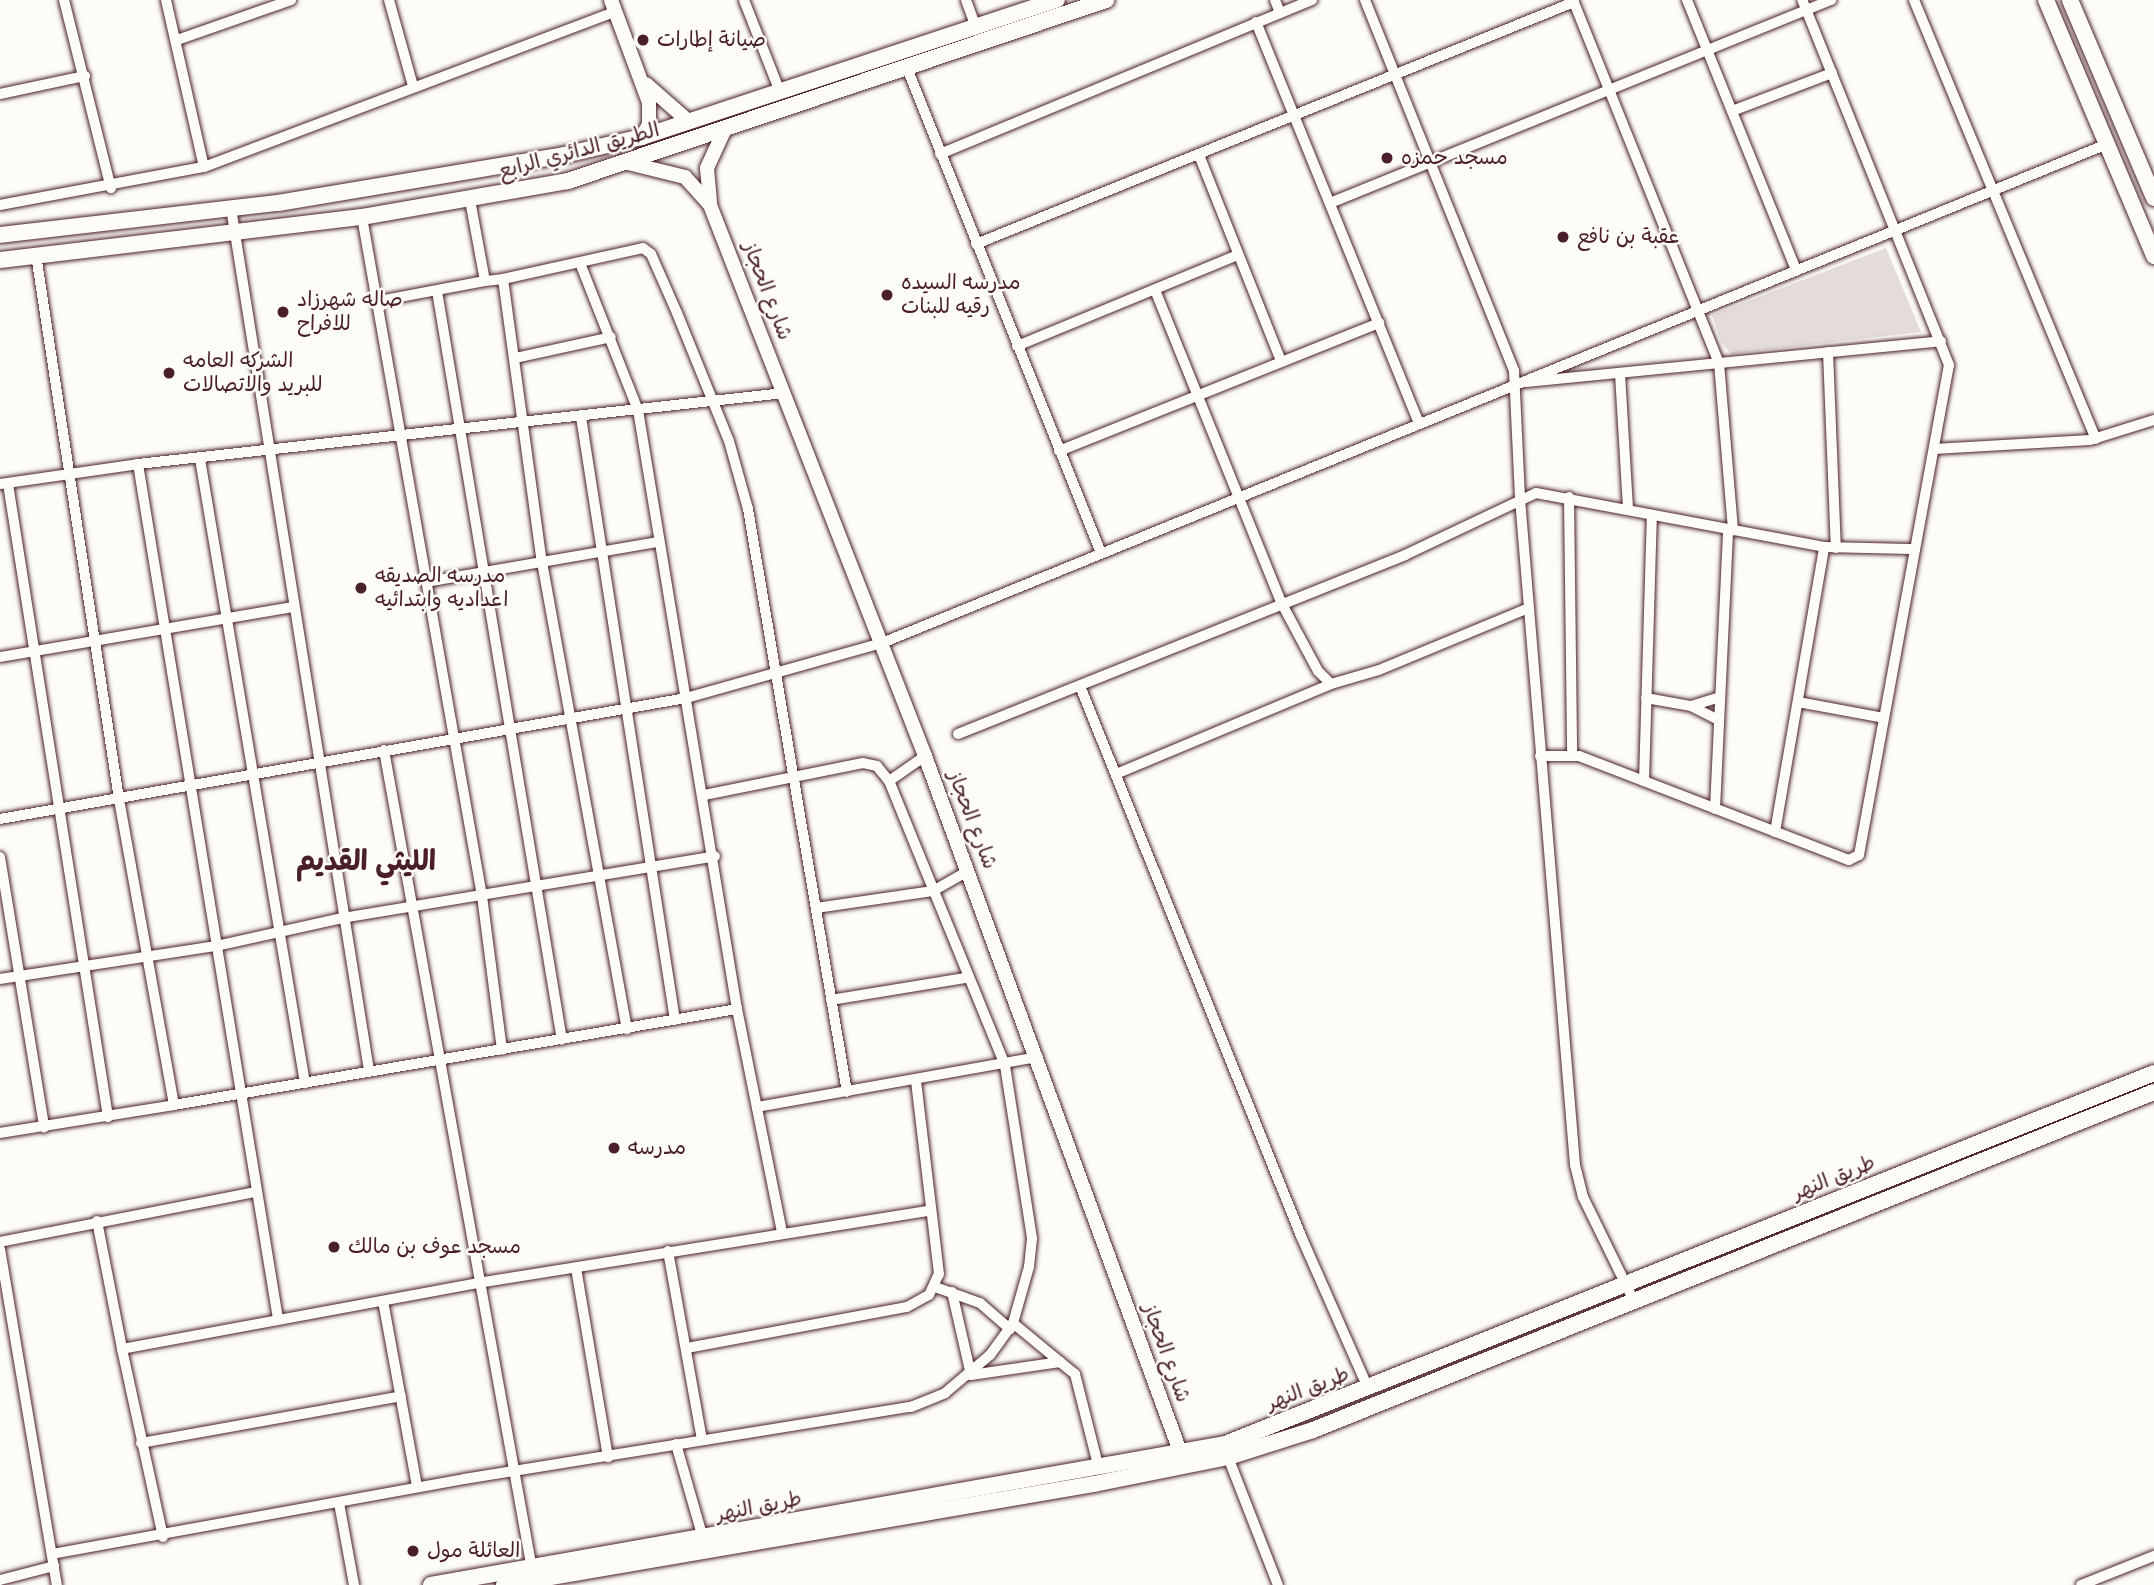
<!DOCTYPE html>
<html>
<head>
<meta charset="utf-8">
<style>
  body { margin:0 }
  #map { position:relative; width:2154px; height:1585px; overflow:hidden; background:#fdfcf7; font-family:"Balsamiq Sans","Playpen Sans Arabic",sans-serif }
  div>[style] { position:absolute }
  .green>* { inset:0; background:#e3dcda }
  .roads { filter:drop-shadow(0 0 2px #4a1f2b) drop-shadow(0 0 2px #4a1f2b) }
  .street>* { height:10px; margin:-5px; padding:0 5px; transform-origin:5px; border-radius:5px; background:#fdfcf7 }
  .secondary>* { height:14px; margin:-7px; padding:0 7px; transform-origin:7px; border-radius:7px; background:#fdfcf7 }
  .primary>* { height:16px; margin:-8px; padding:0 8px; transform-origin:8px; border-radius:8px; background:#fdfcf7 }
  .dots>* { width:19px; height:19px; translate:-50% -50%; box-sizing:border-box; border:4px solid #fdfcf7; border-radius:50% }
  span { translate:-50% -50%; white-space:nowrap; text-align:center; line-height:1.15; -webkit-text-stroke:5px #fdfcf7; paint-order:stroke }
  .poi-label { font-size:21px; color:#4a1f2b }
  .left { translate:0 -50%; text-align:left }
  .street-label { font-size:21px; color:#4a1f2b }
  .district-label { font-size:28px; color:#4a1f2b; font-weight:700 }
</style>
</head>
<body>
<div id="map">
  <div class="green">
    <div style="clip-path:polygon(1886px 248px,1921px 332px,1731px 354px,1721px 342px,1712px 315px)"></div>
  </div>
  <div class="roads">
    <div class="street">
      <div style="left:64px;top:0;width:194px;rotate:76deg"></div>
      <div style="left:166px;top:0;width:171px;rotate:77.2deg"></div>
      <div style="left:389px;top:0;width:89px;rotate:74.4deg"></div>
      <div style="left:744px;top:0;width:99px;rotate:68.6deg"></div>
      <div style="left:966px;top:0;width:30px;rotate:70deg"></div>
      <div style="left:1275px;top:0;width:14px;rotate:69deg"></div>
      <div style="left:1365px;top:0;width:400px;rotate:68.1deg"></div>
      <div style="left:1514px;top:371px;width:128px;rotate:87.3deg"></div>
      <div style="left:1520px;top:499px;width:668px;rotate:85.28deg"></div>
      <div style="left:1575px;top:1165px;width:33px;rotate:76deg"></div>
      <div style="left:1583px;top:1197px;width:114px;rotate:63.9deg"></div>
      <div style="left:1573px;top:0;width:391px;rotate:68.1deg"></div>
      <div style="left:1719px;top:363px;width:168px;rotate:85.2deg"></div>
      <div style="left:1687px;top:0;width:291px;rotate:68deg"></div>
      <div style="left:1914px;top:0;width:475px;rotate:67.5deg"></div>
      <div style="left:1256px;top:22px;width:433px;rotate:67.9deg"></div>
      <div style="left:177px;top:40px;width:121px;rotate:-19.3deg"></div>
      <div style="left:907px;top:68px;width:522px;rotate:68.2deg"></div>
      <div style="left:0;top:94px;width:87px;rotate:-12deg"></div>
      <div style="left:1732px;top:111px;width:107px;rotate:-20.8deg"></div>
      <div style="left:940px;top:154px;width:403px;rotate:-22.5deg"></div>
      <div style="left:1199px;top:155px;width:222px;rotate:68.3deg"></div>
      <div style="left:470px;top:200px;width:82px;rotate:79.5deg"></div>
      <div style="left:485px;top:281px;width:18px;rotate:-6deg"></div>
      <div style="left:503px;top:279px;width:286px;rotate:82.2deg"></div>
      <div style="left:542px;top:562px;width:475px;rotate:79.7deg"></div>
      <div style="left:1330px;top:203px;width:541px;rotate:-22.06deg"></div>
      <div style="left:0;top:205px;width:208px;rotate:-10.6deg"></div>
      <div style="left:204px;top:167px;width:441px;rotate:-20.7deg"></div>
      <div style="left:231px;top:208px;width:874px;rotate:80.91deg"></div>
      <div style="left:362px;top:217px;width:690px;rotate:79.98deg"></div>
      <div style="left:482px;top:896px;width:155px;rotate:82.6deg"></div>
      <div style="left:976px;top:244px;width:645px;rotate:-22.03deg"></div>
      <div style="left:580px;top:263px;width:158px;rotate:68.5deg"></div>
      <div style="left:638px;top:410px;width:607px;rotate:80.62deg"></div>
      <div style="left:737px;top:1009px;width:227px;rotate:78.6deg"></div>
      <div style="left:503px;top:279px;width:143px;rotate:-12.5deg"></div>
      <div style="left:643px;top:248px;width:10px;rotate:37deg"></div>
      <div style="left:651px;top:254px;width:64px;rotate:66.2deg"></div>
      <div style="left:677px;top:313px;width:138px;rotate:67.9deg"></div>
      <div style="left:729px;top:441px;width:71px;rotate:74.4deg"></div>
      <div style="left:748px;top:509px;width:591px;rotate:80.36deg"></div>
      <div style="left:1155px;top:290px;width:339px;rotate:68deg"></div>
      <div style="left:1282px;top:604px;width:76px;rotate:61.8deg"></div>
      <div style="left:1318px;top:671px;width:18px;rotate:45deg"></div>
      <div style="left:1331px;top:684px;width:50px;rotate:-16.3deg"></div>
      <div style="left:1379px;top:670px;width:162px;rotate:-22.5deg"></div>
      <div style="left:437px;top:291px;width:759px;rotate:80.53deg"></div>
      <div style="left:379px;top:301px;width:108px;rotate:-10.7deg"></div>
      <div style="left:1017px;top:346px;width:239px;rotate:-22.4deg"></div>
      <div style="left:1828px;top:352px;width:196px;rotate:87.7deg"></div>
      <div style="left:515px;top:358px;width:98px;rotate:-12.3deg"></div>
      <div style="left:1620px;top:374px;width:136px;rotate:86.6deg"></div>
      <div style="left:1526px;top:382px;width:417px;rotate:-5.6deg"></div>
      <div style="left:581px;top:417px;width:610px;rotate:81.14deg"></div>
      <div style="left:1934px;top:449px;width:156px;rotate:-3.3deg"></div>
      <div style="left:2090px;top:440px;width:67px;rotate:-17.4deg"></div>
      <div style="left:1059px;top:451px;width:345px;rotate:-21.8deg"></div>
      <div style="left:200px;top:459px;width:633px;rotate:80.45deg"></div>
      <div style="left:138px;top:464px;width:866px;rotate:80.7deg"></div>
      <div style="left:0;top:484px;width:139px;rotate:-8.2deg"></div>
      <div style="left:138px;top:464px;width:650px;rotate:-6.27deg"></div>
      <div style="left:8px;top:484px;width:641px;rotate:81.02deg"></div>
      <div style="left:1569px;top:497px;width:257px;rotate:89.3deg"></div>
      <div style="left:426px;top:582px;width:235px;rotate:-9.8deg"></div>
      <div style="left:0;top:657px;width:295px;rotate:-9.7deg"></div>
      <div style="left:1080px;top:686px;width:593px;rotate:68.11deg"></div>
      <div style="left:1301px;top:1236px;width:166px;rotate:66.2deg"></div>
      <div style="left:1646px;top:698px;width:46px;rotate:10.1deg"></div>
      <div style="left:1691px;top:706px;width:30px;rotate:27deg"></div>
      <div style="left:1798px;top:702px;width:87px;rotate:10.5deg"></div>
      <div style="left:1691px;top:706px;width:28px;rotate:-17deg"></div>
      <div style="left:958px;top:734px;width:482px;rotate:-21.8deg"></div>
      <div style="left:1405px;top:555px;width:145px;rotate:-25.3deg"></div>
      <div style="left:1536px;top:493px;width:293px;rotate:10.6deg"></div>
      <div style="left:1824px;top:547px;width:91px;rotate:1.3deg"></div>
      <div style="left:384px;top:750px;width:832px;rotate:79.76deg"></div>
      <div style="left:1540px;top:756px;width:39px"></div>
      <div style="left:1579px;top:756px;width:289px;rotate:21.1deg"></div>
      <div style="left:1849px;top:860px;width:11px;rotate:-27deg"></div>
      <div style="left:1859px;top:855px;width:498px;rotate:-79.6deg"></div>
      <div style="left:1949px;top:365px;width:393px;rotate:-111.9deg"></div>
      <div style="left:1116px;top:774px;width:233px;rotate:-22.7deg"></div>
      <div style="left:889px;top:781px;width:44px;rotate:-34.8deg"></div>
      <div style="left:1644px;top:781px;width:266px;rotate:-88.3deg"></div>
      <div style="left:1715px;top:809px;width:280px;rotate:-87.3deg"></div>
      <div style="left:0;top:819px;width:697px;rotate:-10deg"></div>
      <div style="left:686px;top:698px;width:204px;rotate:-15.7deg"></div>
      <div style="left:882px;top:643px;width:1323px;rotate:-22.16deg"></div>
      <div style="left:1775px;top:832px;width:289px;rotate:-80.2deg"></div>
      <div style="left:0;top:857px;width:274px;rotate:80.7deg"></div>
      <div style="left:816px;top:908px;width:118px;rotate:-8.3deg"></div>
      <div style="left:933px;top:891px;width:40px;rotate:-29.7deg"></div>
      <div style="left:0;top:979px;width:219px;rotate:-8.7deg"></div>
      <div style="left:216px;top:946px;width:129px;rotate:-12.5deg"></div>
      <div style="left:342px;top:918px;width:378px;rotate:-9.4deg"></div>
      <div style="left:831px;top:1000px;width:137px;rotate:-9.3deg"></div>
      <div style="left:174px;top:1105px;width:571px;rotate:-9.68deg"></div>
      <div style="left:757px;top:1107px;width:285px;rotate:-10.1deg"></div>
      <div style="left:0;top:1133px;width:176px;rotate:-9.1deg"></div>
      <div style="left:174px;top:1105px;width:311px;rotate:-100.2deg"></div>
      <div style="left:119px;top:799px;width:550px;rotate:-98.67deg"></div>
      <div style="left:97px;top:1221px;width:130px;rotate:78.9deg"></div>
      <div style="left:0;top:1242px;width:261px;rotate:-11.1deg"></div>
      <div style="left:0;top:1249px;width:341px;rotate:80.4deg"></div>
      <div style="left:668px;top:1251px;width:192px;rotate:79.8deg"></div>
      <div style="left:576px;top:1268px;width:192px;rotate:80.4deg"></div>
      <div style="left:935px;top:1287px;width:48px;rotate:19.6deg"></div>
      <div style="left:980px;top:1303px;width:40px;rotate:41deg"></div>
      <div style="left:952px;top:1292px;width:85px;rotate:77.1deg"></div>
      <div style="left:971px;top:1375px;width:90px;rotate:-8.3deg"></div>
      <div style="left:1060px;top:1362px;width:19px;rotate:39deg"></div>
      <div style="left:1075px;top:1374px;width:94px;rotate:75.8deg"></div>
      <div style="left:383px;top:1301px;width:189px;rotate:79.6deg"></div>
      <div style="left:1013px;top:1323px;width:61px;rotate:39.7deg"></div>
      <div style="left:687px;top:1348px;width:224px;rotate:-10.6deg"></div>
      <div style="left:907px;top:1307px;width:25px;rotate:-29deg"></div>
      <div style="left:929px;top:1295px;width:23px;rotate:-65deg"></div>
      <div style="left:939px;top:1274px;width:193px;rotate:-96.8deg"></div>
      <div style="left:141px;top:1443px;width:264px;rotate:-10.2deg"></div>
      <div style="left:676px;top:1444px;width:98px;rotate:74deg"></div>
      <div style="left:1228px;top:1457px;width:137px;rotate:68.7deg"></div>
      <div style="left:339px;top:1503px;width:83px;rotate:79.6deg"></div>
      <div style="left:163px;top:1537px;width:192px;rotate:-102.3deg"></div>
      <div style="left:122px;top:1349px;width:362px;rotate:-10.5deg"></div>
      <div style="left:478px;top:1283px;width:458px;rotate:-9.1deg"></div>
      <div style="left:52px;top:1554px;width:419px;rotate:-10.3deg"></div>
      <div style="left:464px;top:1479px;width:453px;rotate:-9.2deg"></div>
      <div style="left:911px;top:1407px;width:37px;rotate:-22deg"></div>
      <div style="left:945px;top:1393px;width:59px;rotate:-40.2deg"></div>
      <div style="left:990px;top:1355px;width:39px;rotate:-54deg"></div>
      <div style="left:1013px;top:1323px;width:58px;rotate:-74.1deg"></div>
      <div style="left:1029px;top:1267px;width:29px;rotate:-84deg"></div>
      <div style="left:1032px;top:1238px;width:175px;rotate:-98.9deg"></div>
      <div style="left:1005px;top:1065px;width:307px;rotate:-112.2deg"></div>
      <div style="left:889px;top:781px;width:19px;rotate:-129deg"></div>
      <div style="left:877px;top:766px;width:14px;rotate:-168deg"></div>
      <div style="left:863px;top:763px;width:162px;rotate:168.6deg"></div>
      <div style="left:0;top:1580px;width:56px;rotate:-14.5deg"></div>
      <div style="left:2081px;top:1585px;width:79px;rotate:-21.7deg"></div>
    </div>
    <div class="secondary">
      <div style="left:611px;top:0;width:110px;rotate:69.7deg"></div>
      <div style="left:649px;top:103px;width:21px;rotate:90deg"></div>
      <div style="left:649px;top:124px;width:15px;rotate:118deg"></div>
      <div style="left:646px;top:84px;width:55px;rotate:41.3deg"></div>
      <div style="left:724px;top:131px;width:41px;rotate:114.7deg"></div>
      <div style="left:707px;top:168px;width:37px;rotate:85deg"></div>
      <div style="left:710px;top:205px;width:591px;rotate:68.68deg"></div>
      <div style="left:925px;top:756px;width:743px;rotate:69.86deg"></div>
      <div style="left:628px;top:163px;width:59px;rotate:13.8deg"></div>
      <div style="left:685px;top:177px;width:36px;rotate:48deg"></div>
    </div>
    <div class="primary">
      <div style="left:2046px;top:0;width:278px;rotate:67.1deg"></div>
      <div style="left:2070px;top:0;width:215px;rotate:67deg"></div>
      <div style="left:0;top:235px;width:280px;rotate:-6.6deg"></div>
      <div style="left:278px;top:203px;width:290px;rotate:-9.5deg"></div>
      <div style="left:564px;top:155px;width:80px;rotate:-13deg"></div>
      <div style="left:642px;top:137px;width:437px;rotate:-18.3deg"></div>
      <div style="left:0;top:260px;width:365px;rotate:-6.8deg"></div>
      <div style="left:362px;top:217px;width:209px;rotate:-9.9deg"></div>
      <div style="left:568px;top:181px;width:568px;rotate:-18.59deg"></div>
      <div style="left:431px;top:1585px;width:806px;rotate:-10.07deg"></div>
      <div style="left:1225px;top:1444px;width:1000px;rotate:-21.77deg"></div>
      <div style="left:504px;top:1585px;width:599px;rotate:-9.71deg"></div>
      <div style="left:1094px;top:1484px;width:137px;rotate:-11.4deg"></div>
      <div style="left:1228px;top:1457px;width:89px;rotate:-17.6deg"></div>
      <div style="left:1313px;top:1430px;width:906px;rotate:-21.9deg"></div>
    </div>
  </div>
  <div class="dots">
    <div style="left:643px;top:40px;background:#4a1f2b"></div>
    <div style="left:1387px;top:158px;background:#4a1f2b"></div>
    <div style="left:1563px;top:237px;background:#4a1f2b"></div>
    <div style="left:887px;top:295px;background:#4a1f2b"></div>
    <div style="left:283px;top:312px;background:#4a1f2b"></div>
    <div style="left:169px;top:373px;background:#4a1f2b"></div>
    <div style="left:361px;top:588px;background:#4a1f2b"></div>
    <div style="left:614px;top:1148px;background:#4a1f2b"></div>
    <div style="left:334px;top:1247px;background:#4a1f2b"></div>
    <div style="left:413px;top:1551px;background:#4a1f2b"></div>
  </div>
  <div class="poi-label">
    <span class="left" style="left:657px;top:40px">صيانة إطارات</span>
    <span class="left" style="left:1401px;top:158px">مسجد حمزه</span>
    <span class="left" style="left:1577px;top:237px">عقبة بن نافع</span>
    <span class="left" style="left:901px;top:295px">مدرسه السيده<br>رقيه للبنات</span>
    <span class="left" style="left:297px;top:312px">صاله شهرزاد<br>للافراح</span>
    <span class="left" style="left:183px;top:373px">الشركه العامه<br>للبريد والاتصالات</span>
    <span class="left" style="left:375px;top:588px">مدرسه الصديقه<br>اعداديه وابتدائيه</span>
    <span class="left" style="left:628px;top:1148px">مدرسه</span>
    <span class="left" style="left:348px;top:1247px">مسجد عوف بن مالك</span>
    <span class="left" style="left:427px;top:1551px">العائلة مول</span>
  </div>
  <div class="street-label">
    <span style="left:579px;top:151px;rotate:-15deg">الطريق الدائري الرابع</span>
    <span style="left:767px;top:291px;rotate:69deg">شارع الحجاز</span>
    <span style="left:972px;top:820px;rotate:69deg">شارع الحجاز</span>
    <span style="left:1834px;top:1178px;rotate:-22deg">طريق النهر</span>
    <span style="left:1166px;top:1353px;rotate:70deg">شارع الحجاز</span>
    <span style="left:1308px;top:1389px;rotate:-21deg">طريق النهر</span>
    <span style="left:759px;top:1507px;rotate:-11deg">طريق النهر</span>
  </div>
  <div class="district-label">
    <span style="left:366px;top:862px">الليثي القديم</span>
  </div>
</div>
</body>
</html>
